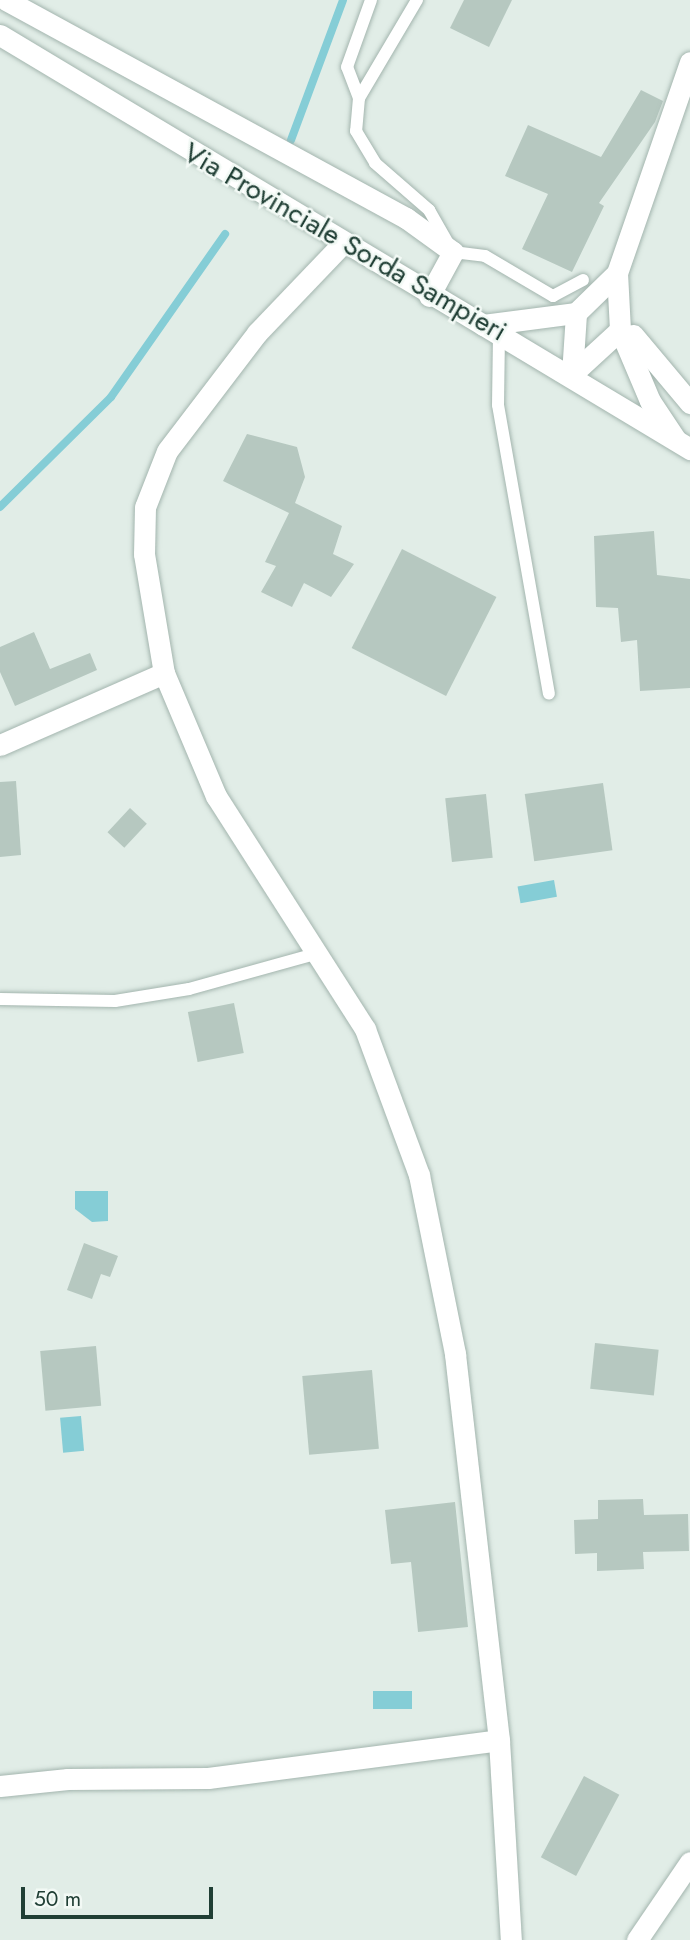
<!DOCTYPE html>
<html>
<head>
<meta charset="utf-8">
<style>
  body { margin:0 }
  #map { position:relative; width:690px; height:1940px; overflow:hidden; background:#e1ede7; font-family:Jost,sans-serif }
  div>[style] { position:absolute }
  .water>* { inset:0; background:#85cdd6; transform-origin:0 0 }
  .stream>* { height:8px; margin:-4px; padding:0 4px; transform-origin:4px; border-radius:4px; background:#85cdd6 }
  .building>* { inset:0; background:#b6c8c0; transform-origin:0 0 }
  .roads { filter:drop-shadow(0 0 2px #a3b5ae) drop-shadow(0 0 2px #a3b5ae) }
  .service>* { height:12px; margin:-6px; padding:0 6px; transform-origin:6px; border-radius:6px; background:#fff }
  .minor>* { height:21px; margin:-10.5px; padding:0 10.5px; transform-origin:10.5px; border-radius:10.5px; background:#fff }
  .tertiary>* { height:21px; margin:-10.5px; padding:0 10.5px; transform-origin:10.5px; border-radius:10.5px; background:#fff }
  span { translate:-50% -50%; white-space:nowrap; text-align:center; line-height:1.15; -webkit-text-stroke:5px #f2f9f5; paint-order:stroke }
  .street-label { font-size:28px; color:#203f35 }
  .scale { position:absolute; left:21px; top:1887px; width:192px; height:32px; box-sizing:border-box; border:4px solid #203f35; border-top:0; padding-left:9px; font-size:21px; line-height:24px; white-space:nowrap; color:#203f35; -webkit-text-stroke:5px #f2f9f5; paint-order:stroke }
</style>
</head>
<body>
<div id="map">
  <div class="water">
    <div style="left:554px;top:880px;width:17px;height:37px;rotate:80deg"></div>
    <div style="clip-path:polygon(75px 1191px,108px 1191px,108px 1221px,92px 1222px,75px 1209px)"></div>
    <div style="left:81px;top:1416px;width:35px;height:21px;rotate:85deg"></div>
    <div style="left:412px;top:1691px;width:18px;height:39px;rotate:90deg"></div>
  </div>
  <div class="stream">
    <div style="left:291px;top:140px;width:149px;rotate:-69.6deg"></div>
    <div style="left:0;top:507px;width:156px;rotate:-44.7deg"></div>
    <div style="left:111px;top:397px;width:199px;rotate:-55deg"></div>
  </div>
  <div class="building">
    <div style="clip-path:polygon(464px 0,512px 0,489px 47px,450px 28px)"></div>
    <div style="clip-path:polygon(641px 90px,663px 101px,655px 122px,599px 203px,604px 206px,572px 272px,522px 249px,548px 194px,505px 176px,528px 125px,601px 157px)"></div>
    <div style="clip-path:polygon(247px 434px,297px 447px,305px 477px,295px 503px,342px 526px,333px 554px,354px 564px,331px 597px,304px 583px,292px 607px,261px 592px,276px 566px,265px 562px,289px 513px,223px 481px)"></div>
    <div style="clip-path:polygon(654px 531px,657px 575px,690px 579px,690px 688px,640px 691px,637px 640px,621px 642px,618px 608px,596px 607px,594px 536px)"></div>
    <div style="left:402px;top:549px;width:106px;height:111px;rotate:27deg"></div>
    <div style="clip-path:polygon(34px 632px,50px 669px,90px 653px,97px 670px,15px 706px,0 672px,0 647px)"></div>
    <div style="clip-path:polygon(16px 781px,21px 855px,0 857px,0 782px)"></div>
    <div style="left:603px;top:783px;width:68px;height:79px;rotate:82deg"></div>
    <div style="left:486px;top:794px;width:64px;height:41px;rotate:84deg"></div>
    <div style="left:130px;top:808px;width:23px;height:33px;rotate:43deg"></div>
    <div style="left:234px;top:1003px;width:51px;height:47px;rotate:79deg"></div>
    <div style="clip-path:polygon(84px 1243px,118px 1256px,110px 1277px,101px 1274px,92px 1299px,67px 1290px)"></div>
    <div style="left:595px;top:1343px;width:64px;height:46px;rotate:6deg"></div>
    <div style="left:96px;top:1346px;width:60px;height:56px;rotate:85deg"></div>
    <div style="left:372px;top:1370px;width:79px;height:70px;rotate:85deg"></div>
    <div style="clip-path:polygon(643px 1499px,644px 1515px,688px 1514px,689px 1551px,643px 1552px,644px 1569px,597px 1571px,597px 1553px,575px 1554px,574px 1520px,598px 1519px,598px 1500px)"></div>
    <div style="clip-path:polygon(455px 1502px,468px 1627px,418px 1632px,411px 1562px,391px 1564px,385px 1510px)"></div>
    <div style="left:584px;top:1776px;width:40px;height:92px;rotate:28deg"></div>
  </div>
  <div class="roads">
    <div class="service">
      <div style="left:417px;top:0;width:114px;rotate:120.6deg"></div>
      <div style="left:359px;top:98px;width:33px;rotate:95deg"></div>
      <div style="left:356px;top:131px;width:37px;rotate:59deg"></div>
      <div style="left:375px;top:163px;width:72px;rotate:41deg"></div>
      <div style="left:429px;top:210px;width:48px;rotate:60.3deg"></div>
      <div style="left:453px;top:252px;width:32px;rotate:7deg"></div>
      <div style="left:485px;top:256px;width:79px;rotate:30.5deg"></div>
      <div style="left:553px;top:296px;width:34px;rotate:-28deg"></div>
      <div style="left:359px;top:98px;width:33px;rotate:-111deg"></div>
      <div style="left:347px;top:67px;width:71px;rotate:-70.3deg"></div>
      <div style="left:499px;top:334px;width:71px;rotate:90.8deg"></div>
      <div style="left:498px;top:405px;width:293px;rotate:80deg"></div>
      <div style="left:0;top:999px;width:115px;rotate:1deg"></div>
      <div style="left:115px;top:1001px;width:75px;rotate:-9.2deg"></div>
      <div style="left:189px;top:989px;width:128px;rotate:-15.5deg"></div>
    </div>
    <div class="minor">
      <div style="left:6px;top:0;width:456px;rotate:28.6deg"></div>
      <div style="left:406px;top:218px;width:58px;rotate:35.9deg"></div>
      <div style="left:453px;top:252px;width:50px;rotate:118.6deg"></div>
      <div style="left:342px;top:244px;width:123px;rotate:133.7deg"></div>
      <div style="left:257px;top:333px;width:148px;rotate:127.3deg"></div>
      <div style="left:167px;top:451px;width:60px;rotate:111.4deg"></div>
      <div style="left:145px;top:507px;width:47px;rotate:91.2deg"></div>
      <div style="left:144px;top:554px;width:121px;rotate:80.5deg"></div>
      <div style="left:164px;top:673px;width:134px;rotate:67.1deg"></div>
      <div style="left:216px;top:796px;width:277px;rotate:57.4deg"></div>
      <div style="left:365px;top:1029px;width:156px;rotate:69.7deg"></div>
      <div style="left:419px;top:1175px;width:183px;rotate:78.6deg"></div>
      <div style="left:455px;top:1354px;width:388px;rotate:83.5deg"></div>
      <div style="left:499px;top:1740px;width:200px;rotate:86.6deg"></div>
      <div style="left:483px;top:325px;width:94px;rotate:-7.4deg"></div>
      <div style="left:576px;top:313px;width:57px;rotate:-44.3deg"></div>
      <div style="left:633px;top:335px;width:89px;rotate:50deg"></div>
      <div style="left:572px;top:374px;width:65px;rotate:-42.5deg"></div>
      <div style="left:572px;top:374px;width:61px;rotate:-86.2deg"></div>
      <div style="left:676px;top:440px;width:47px;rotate:-123.7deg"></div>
      <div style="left:650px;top:401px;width:77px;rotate:-112.9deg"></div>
      <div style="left:620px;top:330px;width:57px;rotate:-93deg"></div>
      <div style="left:617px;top:273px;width:223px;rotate:-70.9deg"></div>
      <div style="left:0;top:745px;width:179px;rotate:-23.7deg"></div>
      <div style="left:0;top:1786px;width:68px;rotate:-5.9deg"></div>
      <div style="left:68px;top:1779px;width:140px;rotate:-0.4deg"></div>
      <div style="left:208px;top:1778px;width:293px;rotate:-7.4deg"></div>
    </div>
    <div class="tertiary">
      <div style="left:0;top:35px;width:805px;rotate:30.96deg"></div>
      <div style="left:637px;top:1940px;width:94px;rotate:-55.8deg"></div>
    </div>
  </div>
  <div class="street-label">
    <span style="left:345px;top:242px;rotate:30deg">Via Provinciale Sorda Sampieri</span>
  </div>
  <div class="scale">50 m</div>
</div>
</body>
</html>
